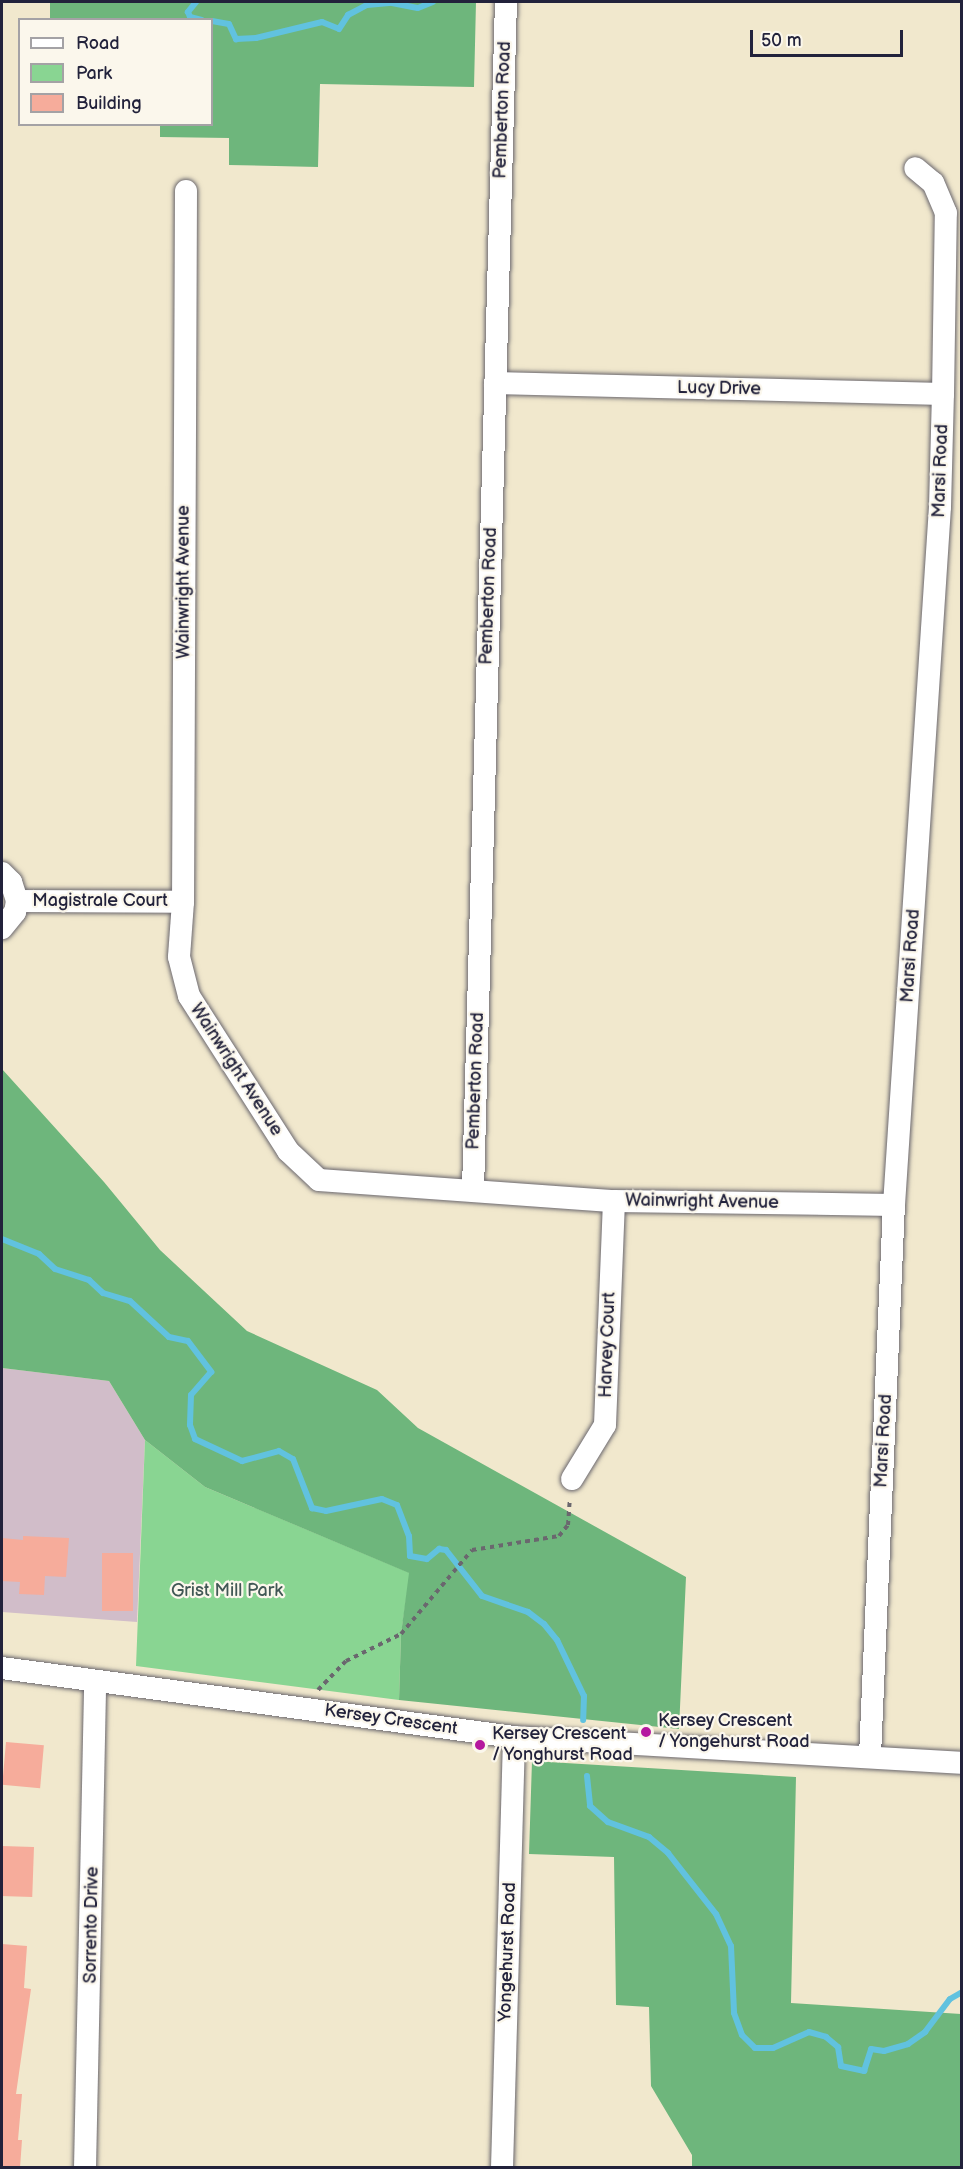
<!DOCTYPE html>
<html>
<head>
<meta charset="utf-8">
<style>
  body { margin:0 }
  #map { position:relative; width:963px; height:2169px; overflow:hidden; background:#f1e8cd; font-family:"Balsamiq Sans",sans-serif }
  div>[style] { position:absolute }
  .industrial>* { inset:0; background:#d1bdc9 }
  .green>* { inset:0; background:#89d592 }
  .forest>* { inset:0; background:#6eb67c }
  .stream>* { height:6px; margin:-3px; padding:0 3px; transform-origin:3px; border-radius:3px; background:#61c2df }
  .building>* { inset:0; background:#f6ac9b; transform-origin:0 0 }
  .path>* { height:4px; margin-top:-2px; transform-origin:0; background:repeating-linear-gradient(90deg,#6a676e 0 4.5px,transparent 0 9px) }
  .roads { filter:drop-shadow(0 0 2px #6a676e) drop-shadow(0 0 2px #6a676e) }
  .minor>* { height:22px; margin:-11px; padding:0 11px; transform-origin:11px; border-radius:11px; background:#fff }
  .dots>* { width:16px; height:16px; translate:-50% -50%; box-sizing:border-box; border:3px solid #fbf7ec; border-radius:50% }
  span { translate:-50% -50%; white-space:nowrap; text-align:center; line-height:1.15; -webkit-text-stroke:4.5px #fbf7ec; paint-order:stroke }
  .street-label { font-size:18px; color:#22223b }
  .park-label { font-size:18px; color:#415855 }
  .poi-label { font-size:18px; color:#22223b }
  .left { translate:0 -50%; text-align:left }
  .frame { position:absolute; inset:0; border:3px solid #22223b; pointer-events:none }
  .legend { position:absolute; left:18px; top:18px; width:195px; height:108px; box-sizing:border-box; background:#fbf7ec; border:2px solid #a4a2a5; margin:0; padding:8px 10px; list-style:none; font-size:18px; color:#22223b }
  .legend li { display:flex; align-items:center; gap:12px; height:30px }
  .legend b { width:30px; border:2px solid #a4a2a5 }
  .scale { position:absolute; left:750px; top:30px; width:153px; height:27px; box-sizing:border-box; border:3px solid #22223b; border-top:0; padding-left:8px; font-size:18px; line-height:21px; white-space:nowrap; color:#22223b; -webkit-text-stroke:4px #fbf7ec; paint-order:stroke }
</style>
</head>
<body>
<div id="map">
  <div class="industrial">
    <div style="clip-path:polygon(2px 1368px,109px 1381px,145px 1440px,137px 1622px,2px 1612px)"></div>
  </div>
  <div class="green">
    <div style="clip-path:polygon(145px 1440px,205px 1487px,410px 1573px,401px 1634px,399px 1700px,136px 1666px)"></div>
  </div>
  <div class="forest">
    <div style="clip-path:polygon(50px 2px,476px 2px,474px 87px,320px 84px,318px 167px,229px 165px,229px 138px,160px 137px,160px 125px,212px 124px,212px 20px,50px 19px)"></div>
    <div style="clip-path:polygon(2px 1069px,104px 1182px,160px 1250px,247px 1331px,377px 1390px,418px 1428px,686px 1577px,679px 1729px,399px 1700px,401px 1634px,409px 1573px,205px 1487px,145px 1440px,109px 1381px,2px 1368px)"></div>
    <div style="clip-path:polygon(532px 1761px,796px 1777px,791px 2003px,961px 2014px,961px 2167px,692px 2167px,692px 2155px,651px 2086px,649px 2007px,616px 2005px,614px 1857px,529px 1854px)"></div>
  </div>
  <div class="stream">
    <div style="left:196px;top:2px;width:13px;rotate:129deg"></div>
    <div style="left:188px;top:12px;width:5px;rotate:68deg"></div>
    <div style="left:190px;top:17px;width:12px;rotate:14deg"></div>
    <div style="left:212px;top:21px;width:17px;rotate:10deg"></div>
    <div style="left:229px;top:24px;width:17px;rotate:65deg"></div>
    <div style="left:236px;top:39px;width:20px;rotate:-3deg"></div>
    <div style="left:256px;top:38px;width:68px;rotate:-13.6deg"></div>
    <div style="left:322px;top:22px;width:18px;rotate:22deg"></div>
    <div style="left:339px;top:29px;width:17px;rotate:-57deg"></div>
    <div style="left:348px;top:15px;width:21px;rotate:-28deg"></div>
    <div style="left:367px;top:5px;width:25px;rotate:-5deg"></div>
    <div style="left:392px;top:3px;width:26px;rotate:11deg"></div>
    <div style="left:418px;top:8px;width:16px;rotate:-22deg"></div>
    <div style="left:2px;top:1239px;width:40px;rotate:22deg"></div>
    <div style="left:39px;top:1254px;width:22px;rotate:43deg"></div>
    <div style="left:55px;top:1269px;width:36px;rotate:18deg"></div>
    <div style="left:89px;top:1280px;width:19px;rotate:43deg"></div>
    <div style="left:103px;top:1293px;width:28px;rotate:17deg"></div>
    <div style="left:130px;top:1301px;width:53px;rotate:42.7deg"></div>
    <div style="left:169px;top:1337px;width:19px;rotate:12deg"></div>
    <div style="left:188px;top:1341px;width:39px;rotate:53deg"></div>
    <div style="left:211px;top:1372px;width:30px;rotate:131deg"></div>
    <div style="left:191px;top:1395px;width:30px;rotate:92deg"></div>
    <div style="left:190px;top:1425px;width:15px;rotate:70deg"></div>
    <div style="left:195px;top:1439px;width:52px;rotate:25.1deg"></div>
    <div style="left:242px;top:1461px;width:38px;rotate:-15deg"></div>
    <div style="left:279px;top:1451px;width:16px;rotate:30deg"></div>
    <div style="left:293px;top:1459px;width:53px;rotate:68.8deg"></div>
    <div style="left:312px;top:1508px;width:14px;rotate:12deg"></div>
    <div style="left:326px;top:1511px;width:57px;rotate:-12.1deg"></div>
    <div style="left:382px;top:1499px;width:16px;rotate:22deg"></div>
    <div style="left:397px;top:1505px;width:33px;rotate:69deg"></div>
    <div style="left:409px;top:1536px;width:20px;rotate:87deg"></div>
    <div style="left:410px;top:1556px;width:17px;rotate:10deg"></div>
    <div style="left:427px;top:1559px;width:16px;rotate:-40deg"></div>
    <div style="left:439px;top:1549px;width:7px;rotate:8deg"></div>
    <div style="left:446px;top:1550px;width:58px;rotate:52deg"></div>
    <div style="left:482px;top:1596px;width:49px;rotate:19.2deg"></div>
    <div style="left:528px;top:1612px;width:20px;rotate:37deg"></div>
    <div style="left:544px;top:1624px;width:21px;rotate:51deg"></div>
    <div style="left:557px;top:1640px;width:62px;rotate:64.3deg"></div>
    <div style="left:584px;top:1696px;width:24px;rotate:92deg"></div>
    <div style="left:587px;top:1776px;width:30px;rotate:84deg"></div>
    <div style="left:590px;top:1806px;width:24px;rotate:42deg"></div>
    <div style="left:608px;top:1822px;width:44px;rotate:20.1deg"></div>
    <div style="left:649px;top:1837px;width:25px;rotate:40deg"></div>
    <div style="left:668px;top:1853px;width:78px;rotate:51.8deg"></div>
    <div style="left:716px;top:1914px;width:35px;rotate:65deg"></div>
    <div style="left:731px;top:1946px;width:67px;rotate:87.4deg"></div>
    <div style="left:734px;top:2013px;width:23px;rotate:70deg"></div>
    <div style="left:742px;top:2035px;width:18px;rotate:45deg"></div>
    <div style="left:755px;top:2048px;width:18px"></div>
    <div style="left:773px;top:2048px;width:39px;rotate:-24deg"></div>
    <div style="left:809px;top:2032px;width:18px;rotate:16deg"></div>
    <div style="left:826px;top:2037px;width:16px;rotate:40deg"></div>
    <div style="left:838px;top:2047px;width:19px;rotate:81deg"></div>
    <div style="left:841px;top:2066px;width:24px;rotate:12deg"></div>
    <div style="left:864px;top:2071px;width:23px;rotate:-72deg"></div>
    <div style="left:871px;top:2049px;width:13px;rotate:9deg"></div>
    <div style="left:884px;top:2051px;width:25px;rotate:-16deg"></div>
    <div style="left:908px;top:2044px;width:21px;rotate:-35deg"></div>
    <div style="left:925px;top:2032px;width:41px;rotate:-52.9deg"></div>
    <div style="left:950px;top:1999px;width:14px;rotate:-30deg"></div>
  </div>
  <div class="building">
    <div style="clip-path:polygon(23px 1536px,69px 1538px,66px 1577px,45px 1576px,44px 1595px,19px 1594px,20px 1582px,2px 1581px,2px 1538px,23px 1540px)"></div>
    <div style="left:102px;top:1553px;width:31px;height:58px"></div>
    <div style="left:6px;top:1742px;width:38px;height:43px;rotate:5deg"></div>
    <div style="left:2px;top:1846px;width:32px;height:50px;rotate:2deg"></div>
    <div style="clip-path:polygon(2px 1944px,27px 1946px,24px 1988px,31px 1989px,16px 2094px,22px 2094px,18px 2140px,22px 2140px,20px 2168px,2px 2168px)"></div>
  </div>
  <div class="path">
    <div style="left:318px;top:1690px;width:40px;rotate:-46deg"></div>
    <div style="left:346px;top:1661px;width:61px;rotate:-26.1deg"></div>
    <div style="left:401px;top:1634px;width:110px;rotate:-49.8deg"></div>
    <div style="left:472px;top:1550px;width:88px;rotate:-9.1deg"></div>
    <div style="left:559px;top:1536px;width:14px;rotate:-51deg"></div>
    <div style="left:568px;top:1525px;width:27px;rotate:-86deg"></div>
  </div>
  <div class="roads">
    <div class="minor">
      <div style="left:186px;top:191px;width:711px;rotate:90.24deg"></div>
      <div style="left:183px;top:902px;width:55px;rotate:94.2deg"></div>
      <div style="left:179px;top:957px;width:40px;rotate:75.6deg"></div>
      <div style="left:189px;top:996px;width:184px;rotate:57.4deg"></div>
      <div style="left:288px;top:1151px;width:42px;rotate:43.1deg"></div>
      <div style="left:319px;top:1180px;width:296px;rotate:4.1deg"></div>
      <div style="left:614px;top:1201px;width:280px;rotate:0.8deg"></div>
      <div style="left:495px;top:383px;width:448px;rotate:1.4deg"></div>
      <div style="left:2px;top:873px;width:13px;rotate:45deg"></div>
      <div style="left:11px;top:882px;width:20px;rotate:72deg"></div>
      <div style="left:17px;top:901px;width:11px;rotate:100deg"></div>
      <div style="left:15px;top:912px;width:21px;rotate:129deg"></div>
      <div style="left:17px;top:901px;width:166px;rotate:0.3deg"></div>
      <div style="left:473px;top:1190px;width:1188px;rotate:-88.41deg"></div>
      <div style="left:572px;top:1479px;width:63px;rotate:-58.6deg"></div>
      <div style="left:605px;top:1425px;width:224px;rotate:-87.7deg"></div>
      <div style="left:2px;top:1668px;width:517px;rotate:7.68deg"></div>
      <div style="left:514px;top:1737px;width:449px;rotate:3.3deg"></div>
      <div style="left:870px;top:1756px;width:552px;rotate:-87.51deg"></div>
      <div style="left:894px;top:1205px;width:700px;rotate:-86.23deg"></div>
      <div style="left:940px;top:507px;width:113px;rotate:-88.5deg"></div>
      <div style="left:943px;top:394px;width:181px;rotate:-89.1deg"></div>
      <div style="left:946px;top:213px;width:33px;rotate:-113deg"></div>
      <div style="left:933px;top:183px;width:23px;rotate:-140deg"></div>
      <div style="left:85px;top:2168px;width:486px;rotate:-88.8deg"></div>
      <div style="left:502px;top:2168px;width:431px;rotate:-88.4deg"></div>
    </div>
  </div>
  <div class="dots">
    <div style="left:646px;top:1732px;background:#b5179e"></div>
    <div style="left:480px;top:1745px;background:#b5179e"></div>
  </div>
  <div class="street-label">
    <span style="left:503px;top:110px;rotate:-88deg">Pemberton Road</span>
    <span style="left:719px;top:389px;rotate:1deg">Lucy Drive</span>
    <span style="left:941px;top:471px;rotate:-88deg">Marsi Road</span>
    <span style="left:184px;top:582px;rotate:-90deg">Wainwright Avenue</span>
    <span style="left:489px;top:596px;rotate:-88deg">Pemberton Road</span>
    <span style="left:100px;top:901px">Magistrale Court</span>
    <span style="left:911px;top:956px;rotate:-86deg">Marsi Road</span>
    <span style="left:236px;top:1070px;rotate:57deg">Wainwright Avenue</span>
    <span style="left:476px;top:1081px;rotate:-88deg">Pemberton Road</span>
    <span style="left:702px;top:1202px;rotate:1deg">Wainwright Avenue</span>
    <span style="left:608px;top:1345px;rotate:-88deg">Harvey Court</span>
    <span style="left:884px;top:1441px;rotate:-87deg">Marsi Road</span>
    <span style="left:391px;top:1720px;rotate:8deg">Kersey Crescent</span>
    <span style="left:92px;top:1925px;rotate:-89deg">Sorrento Drive</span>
    <span style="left:508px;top:1952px;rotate:-88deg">Yongehurst Road</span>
  </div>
  <div class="park-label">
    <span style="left:227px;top:1591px">Grist Mill Park</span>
  </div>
  <div class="poi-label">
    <span class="left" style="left:658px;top:1732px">Kersey Crescent<br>/ Yongehurst Road</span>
    <span class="left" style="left:492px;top:1745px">Kersey Crescent<br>/ Yonghurst Road</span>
  </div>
  <div class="frame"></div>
  <ul class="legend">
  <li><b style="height:8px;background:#fff"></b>Road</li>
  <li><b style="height:16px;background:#89d592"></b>Park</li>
  <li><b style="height:16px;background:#f6ac9b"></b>Building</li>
  </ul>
  <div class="scale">50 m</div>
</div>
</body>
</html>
